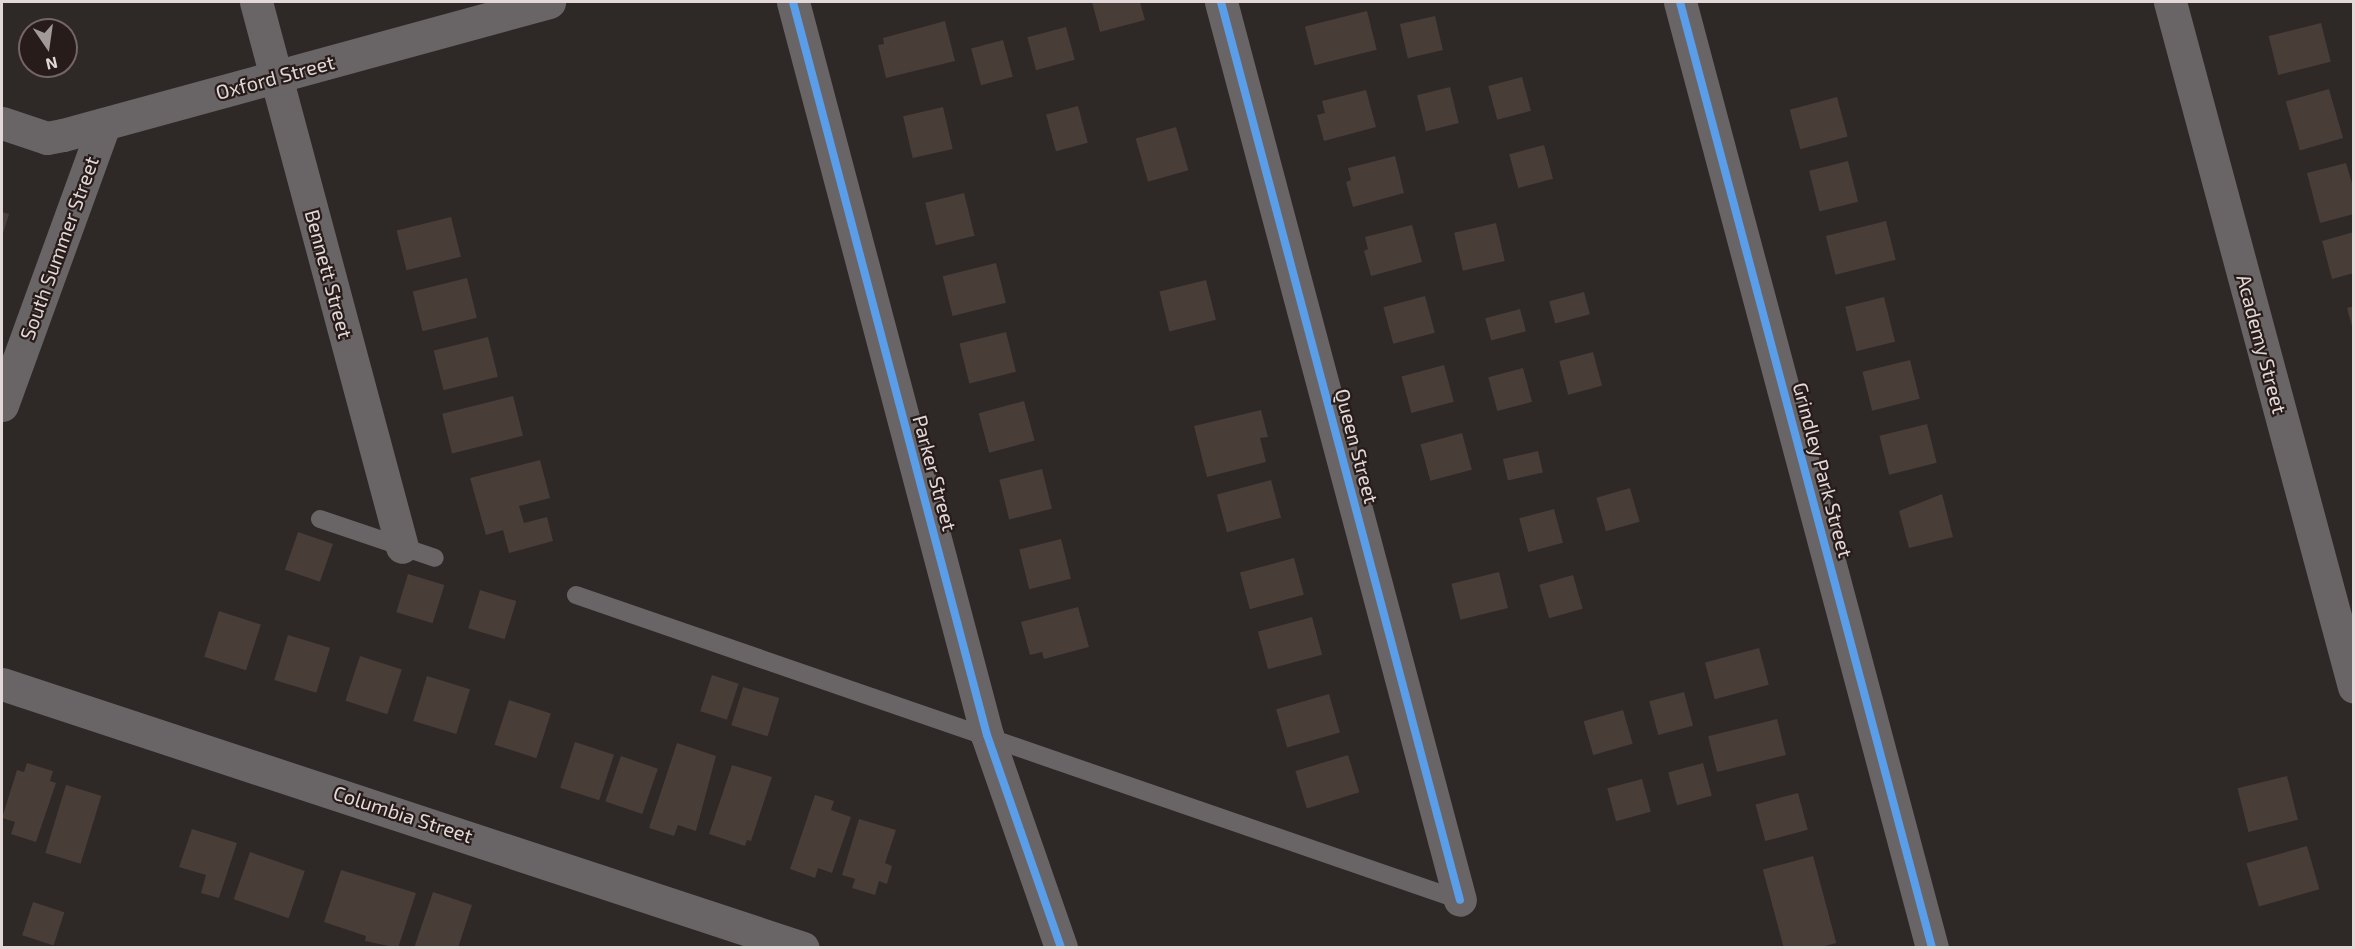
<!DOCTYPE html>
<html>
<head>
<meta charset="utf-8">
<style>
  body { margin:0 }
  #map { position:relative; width:2355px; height:949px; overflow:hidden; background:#2e2826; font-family:"Exo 2",sans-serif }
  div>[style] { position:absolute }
  .building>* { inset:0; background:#483d37; transform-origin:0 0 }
  .lane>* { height:18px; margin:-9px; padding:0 9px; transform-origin:9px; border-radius:9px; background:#696566 }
  .street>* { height:33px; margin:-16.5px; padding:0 16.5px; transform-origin:16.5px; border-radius:16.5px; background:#696566 }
  .cycleway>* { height:8px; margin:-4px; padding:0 4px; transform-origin:4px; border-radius:4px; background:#5a9eea }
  span { translate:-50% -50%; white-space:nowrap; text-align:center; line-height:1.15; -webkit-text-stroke:4.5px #281c1a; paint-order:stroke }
  .street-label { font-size:20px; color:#e1d8d7 }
  .frame { position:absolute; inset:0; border:3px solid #e1d8d7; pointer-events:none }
  .north { position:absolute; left:18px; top:18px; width:60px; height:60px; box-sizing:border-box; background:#281c1a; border:2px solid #726766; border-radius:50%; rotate:167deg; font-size:16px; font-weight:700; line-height:24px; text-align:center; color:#e1d8d7 }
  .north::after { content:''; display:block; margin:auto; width:21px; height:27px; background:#a29a99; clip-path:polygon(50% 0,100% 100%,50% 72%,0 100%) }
</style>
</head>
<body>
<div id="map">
  <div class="building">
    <div style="clip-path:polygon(1092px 2px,1140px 2px,1145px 20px,1100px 32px)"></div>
    <div style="left:1367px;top:11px;width:40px;height:64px;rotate:76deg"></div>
    <div style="left:1435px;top:16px;width:35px;height:36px;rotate:77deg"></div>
    <div style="clip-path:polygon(945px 21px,955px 61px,886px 78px,878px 45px,884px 44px,883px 38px)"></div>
    <div style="left:2321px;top:23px;width:40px;height:54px;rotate:76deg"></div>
    <div style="left:1066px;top:27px;width:34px;height:40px;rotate:75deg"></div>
    <div style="left:1003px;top:40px;width:38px;height:33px;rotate:75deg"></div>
    <div style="left:1522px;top:77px;width:35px;height:35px;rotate:75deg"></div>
    <div style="left:1450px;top:87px;width:37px;height:34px;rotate:76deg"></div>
    <div style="left:2329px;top:89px;width:51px;height:45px;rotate:74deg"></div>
    <div style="clip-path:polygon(1366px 90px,1376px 127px,1324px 141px,1317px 115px,1325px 113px,1322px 101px)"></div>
    <div style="left:1837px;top:97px;width:41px;height:49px;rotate:75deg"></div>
    <div style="left:1078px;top:106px;width:38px;height:33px;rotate:75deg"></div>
    <div style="left:943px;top:107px;width:43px;height:41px;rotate:77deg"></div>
    <div style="left:1176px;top:127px;width:45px;height:42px;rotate:74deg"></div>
    <div style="left:1544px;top:145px;width:35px;height:36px;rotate:75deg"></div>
    <div style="clip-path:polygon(1395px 156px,1404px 193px,1353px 207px,1346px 182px,1351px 180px,1348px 168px)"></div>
    <div style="left:1848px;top:161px;width:42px;height:40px;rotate:76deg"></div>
    <div style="clip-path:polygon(2346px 163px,2354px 190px,2354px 214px,2320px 223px,2307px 173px)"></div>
    <div style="left:964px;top:193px;width:44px;height:40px;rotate:76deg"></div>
    <div style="clip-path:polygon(2px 212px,9px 214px,2px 237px)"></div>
    <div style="left:451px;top:217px;width:41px;height:56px;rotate:76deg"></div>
    <div style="left:1886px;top:221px;width:40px;height:62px;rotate:76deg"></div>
    <div style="left:1496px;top:223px;width:39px;height:43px;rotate:77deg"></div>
    <div style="clip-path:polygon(1412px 225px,1422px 262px,1371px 276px,1364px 251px,1368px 249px,1365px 237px)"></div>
    <div style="clip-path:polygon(2354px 232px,2354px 273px,2332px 279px,2322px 241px)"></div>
    <div style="left:996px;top:263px;width:41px;height:55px;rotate:76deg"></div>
    <div style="left:467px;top:278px;width:41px;height:56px;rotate:76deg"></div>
    <div style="left:1206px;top:280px;width:41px;height:48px;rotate:76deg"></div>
    <div style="left:1584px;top:292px;width:23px;height:36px;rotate:75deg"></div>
    <div style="left:1425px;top:296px;width:38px;height:43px;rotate:75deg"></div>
    <div style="left:1884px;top:297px;width:46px;height:40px;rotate:76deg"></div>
    <div style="clip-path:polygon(2354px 306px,2354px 330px,2353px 330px,2347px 308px)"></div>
    <div style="left:1520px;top:309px;width:23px;height:36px;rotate:75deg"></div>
    <div style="left:1006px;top:332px;width:41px;height:48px;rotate:76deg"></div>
    <div style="left:488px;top:337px;width:41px;height:56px;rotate:76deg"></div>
    <div style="left:1593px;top:352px;width:35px;height:35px;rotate:75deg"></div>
    <div style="left:1910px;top:360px;width:40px;height:49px;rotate:76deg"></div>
    <div style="left:1444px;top:365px;width:38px;height:44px;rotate:75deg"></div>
    <div style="left:1523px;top:368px;width:35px;height:36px;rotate:75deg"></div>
    <div style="left:513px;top:396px;width:41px;height:73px;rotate:76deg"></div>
    <div style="left:1024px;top:401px;width:41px;height:47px;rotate:75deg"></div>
    <div style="clip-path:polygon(1261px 410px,1268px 437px,1260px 438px,1266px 462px,1207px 477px,1194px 426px)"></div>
    <div style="left:1927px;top:424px;width:40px;height:49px;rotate:76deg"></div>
    <div style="left:1462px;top:433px;width:38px;height:43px;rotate:75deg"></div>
    <div style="left:1538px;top:451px;width:22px;height:36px;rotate:77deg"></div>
    <div style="clip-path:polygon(540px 460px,550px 498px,519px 506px,524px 523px,547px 517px,553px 541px,509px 553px,503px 530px,486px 535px,470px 478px)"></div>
    <div style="left:1042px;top:469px;width:41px;height:44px;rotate:76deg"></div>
    <div style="left:1271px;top:480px;width:39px;height:56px;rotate:75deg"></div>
    <div style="left:1630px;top:488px;width:35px;height:35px;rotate:74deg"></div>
    <div style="clip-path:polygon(1942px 494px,1953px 537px,1909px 548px,1899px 511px)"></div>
    <div style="left:1554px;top:509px;width:35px;height:36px;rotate:75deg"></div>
    <div style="left:298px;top:532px;width:37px;height:40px;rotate:19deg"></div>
    <div style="left:1061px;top:539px;width:41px;height:43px;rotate:76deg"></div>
    <div style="left:1294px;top:558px;width:38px;height:56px;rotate:75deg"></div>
    <div style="left:1499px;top:572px;width:37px;height:49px;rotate:76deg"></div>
    <div style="left:408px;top:574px;width:38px;height:40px;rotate:17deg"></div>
    <div style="left:1573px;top:575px;width:35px;height:35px;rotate:74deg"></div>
    <div style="left:480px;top:590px;width:38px;height:40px;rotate:17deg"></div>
    <div style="clip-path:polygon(1078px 607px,1089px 647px,1044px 659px,1042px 652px,1030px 655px,1021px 622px)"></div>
    <div style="left:219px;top:611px;width:44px;height:48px;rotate:18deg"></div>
    <div style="left:1312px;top:617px;width:39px;height:56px;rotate:75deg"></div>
    <div style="left:288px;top:635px;width:44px;height:47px;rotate:17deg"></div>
    <div style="left:1759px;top:648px;width:38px;height:56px;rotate:75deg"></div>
    <div style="left:360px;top:656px;width:44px;height:47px;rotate:18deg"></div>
    <div style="left:712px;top:675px;width:28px;height:38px;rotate:18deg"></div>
    <div style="left:427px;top:676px;width:45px;height:47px;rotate:17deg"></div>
    <div style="left:743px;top:687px;width:38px;height:40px;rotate:17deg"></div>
    <div style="left:1684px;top:692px;width:35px;height:36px;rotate:75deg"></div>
    <div style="left:1329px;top:694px;width:40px;height:55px;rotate:74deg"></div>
    <div style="left:509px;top:700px;width:44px;height:47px;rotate:18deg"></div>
    <div style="left:1623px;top:710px;width:35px;height:41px;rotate:74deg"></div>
    <div style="left:1777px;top:719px;width:37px;height:71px;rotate:76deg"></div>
    <div style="left:575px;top:742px;width:41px;height:48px;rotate:18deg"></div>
    <div style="clip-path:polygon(677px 743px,716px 756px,696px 831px,678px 825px,674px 836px,649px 828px)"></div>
    <div style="left:1348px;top:755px;width:39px;height:55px;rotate:73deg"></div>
    <div style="left:621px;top:756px;width:39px;height:48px;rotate:19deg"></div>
    <div style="clip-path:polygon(27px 763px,53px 771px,50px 781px,56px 783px,36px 842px,11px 834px,15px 822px,2px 818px,17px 770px,24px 772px)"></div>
    <div style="left:1703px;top:763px;width:34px;height:36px;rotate:75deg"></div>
    <div style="clip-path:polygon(732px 765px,772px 777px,751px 841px,747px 840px,745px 846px,709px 834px)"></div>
    <div style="left:2287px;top:776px;width:45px;height:51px;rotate:76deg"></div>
    <div style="left:1642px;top:779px;width:34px;height:36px;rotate:75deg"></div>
    <div style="left:66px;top:785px;width:37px;height:71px;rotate:17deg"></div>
    <div style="left:1798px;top:793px;width:38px;height:44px;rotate:75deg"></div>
    <div style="clip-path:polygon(815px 795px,834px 801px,831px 810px,851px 817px,832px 873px,818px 868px,815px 878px,790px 869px)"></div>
    <div style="clip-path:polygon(859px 819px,896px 830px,885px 863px,892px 866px,887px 884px,879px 881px,875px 895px,852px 888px,855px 879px,842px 875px)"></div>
    <div style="clip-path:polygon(192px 829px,237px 843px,219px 898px,201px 893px,206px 875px,179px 867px)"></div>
    <div style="left:2307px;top:846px;width:45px;height:63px;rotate:74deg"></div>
    <div style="left:250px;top:852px;width:58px;height:50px;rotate:19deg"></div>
    <div style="left:1813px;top:856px;width:90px;height:52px;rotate:75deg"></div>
    <div style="clip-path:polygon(341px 870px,416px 893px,398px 948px,365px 941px,366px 936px,324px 922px)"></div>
    <div style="clip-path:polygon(433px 892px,472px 905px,458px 948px,414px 948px)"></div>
    <div style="left:33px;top:902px;width:33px;height:35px;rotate:18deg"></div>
  </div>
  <div class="lane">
    <div style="left:320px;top:519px;width:121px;rotate:18.7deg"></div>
    <div style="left:576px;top:595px;width:935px;rotate:19.04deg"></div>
  </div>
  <div class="street">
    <div style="left:256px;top:2px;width:564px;rotate:75deg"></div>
    <div style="left:793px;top:2px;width:758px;rotate:75.18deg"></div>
    <div style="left:987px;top:735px;width:225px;rotate:70.8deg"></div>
    <div style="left:1221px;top:2px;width:929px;rotate:75.1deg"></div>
    <div style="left:1680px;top:2px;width:979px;rotate:75.08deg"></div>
    <div style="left:2170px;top:2px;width:709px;rotate:74.96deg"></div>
    <div style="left:2px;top:123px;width:47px;rotate:18.4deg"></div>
    <div style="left:47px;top:138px;width:16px;rotate:-11deg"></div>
    <div style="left:63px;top:135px;width:504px;rotate:-15.3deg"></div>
    <div style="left:2px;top:405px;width:299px;rotate:-70deg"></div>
    <div style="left:2px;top:684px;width:843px;rotate:18.24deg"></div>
  </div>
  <div class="cycleway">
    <div style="left:793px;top:2px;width:758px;rotate:75.18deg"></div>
    <div style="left:987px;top:735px;width:225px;rotate:70.8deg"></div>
    <div style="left:1221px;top:2px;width:929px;rotate:75.1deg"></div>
    <div style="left:1680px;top:2px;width:979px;rotate:75.08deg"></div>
  </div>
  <div class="street-label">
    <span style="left:275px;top:77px;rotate:-15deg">Oxford Street</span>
    <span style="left:59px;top:248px;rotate:-70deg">South Summer Street</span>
    <span style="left:329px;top:274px;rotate:75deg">Bennett Street</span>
    <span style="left:2262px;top:344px;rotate:75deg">Academy Street</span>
    <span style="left:1357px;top:446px;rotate:75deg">Queen Street</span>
    <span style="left:1823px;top:470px;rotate:75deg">Grindley Park Street</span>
    <span style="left:935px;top:473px;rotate:75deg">Parker Street</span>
    <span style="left:403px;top:814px;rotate:18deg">Columbia Street</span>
  </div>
  <div class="frame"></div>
  <div class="north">N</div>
</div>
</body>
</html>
